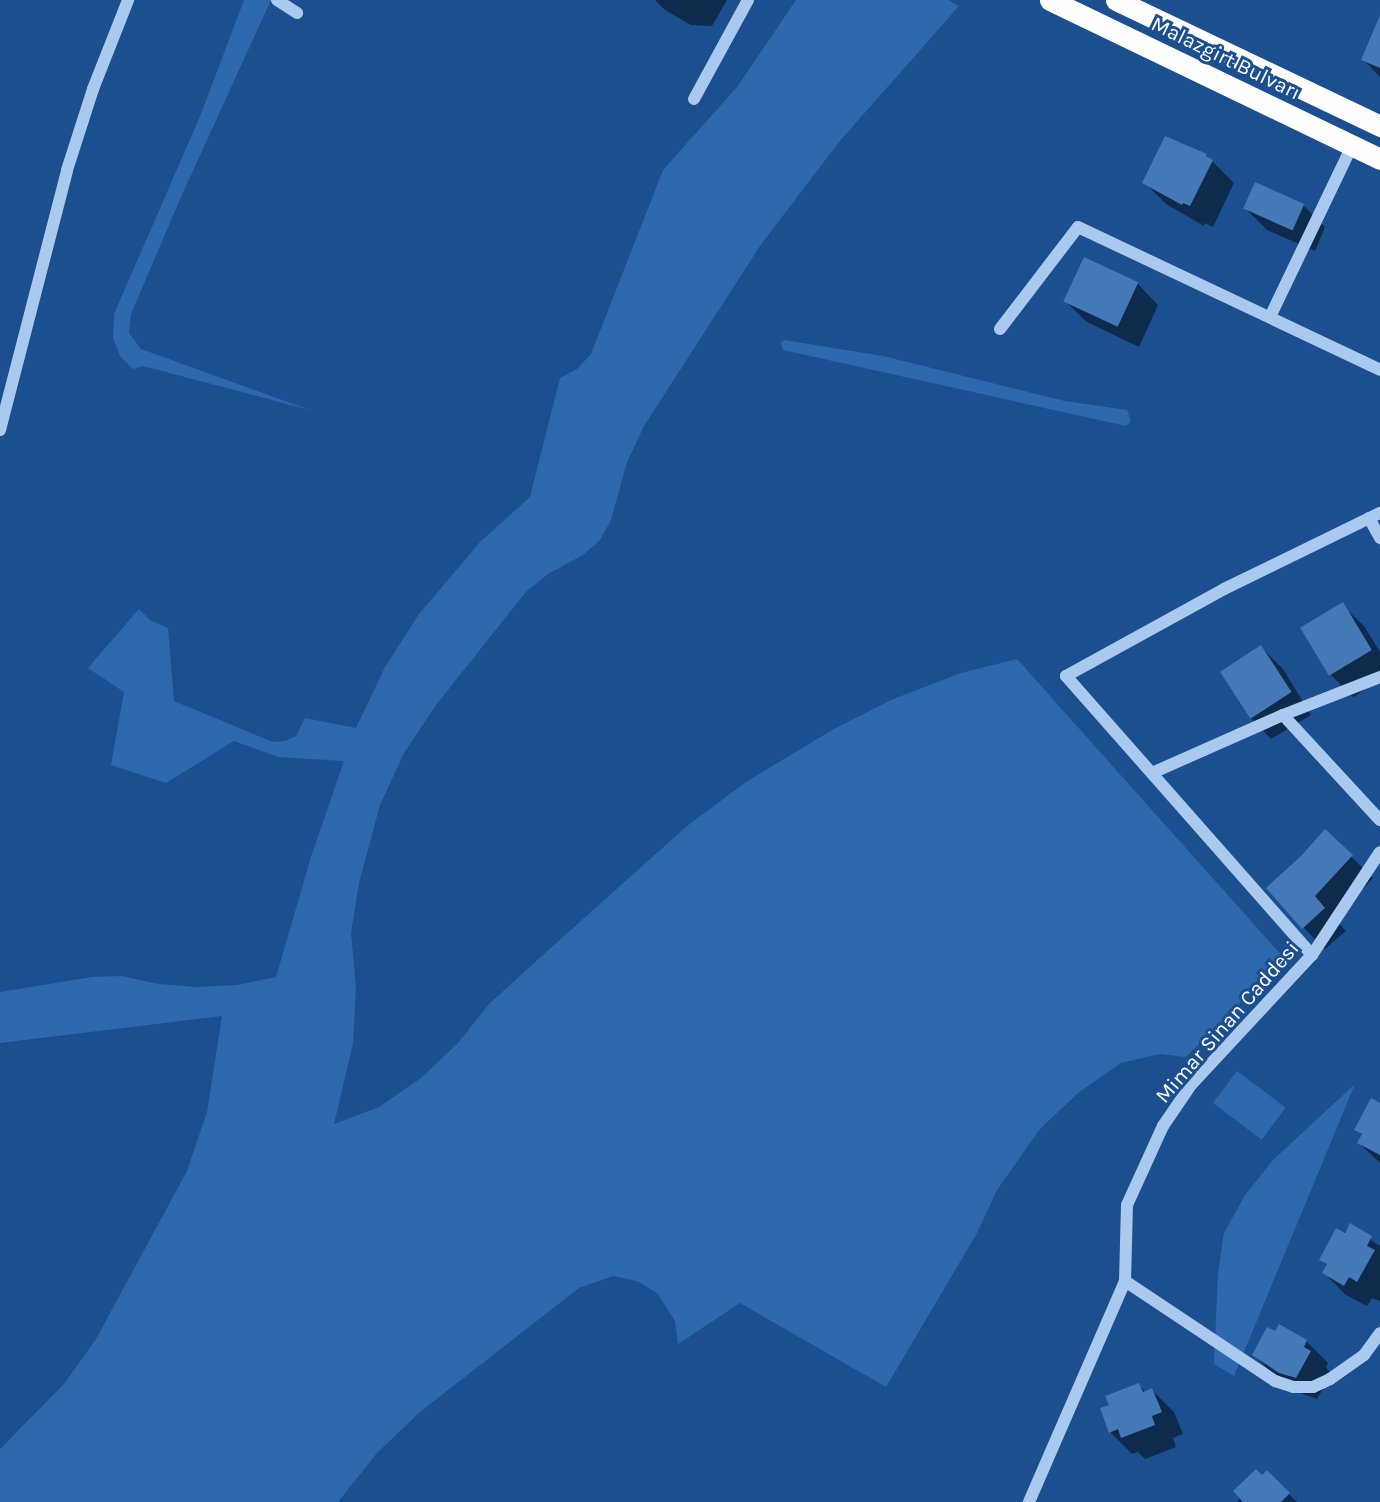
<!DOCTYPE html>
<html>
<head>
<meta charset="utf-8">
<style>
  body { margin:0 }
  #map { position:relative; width:1380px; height:1502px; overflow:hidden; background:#1b4f8f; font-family:Karla,sans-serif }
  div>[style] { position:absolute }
  .green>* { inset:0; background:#2e69ad; transform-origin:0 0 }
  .shadow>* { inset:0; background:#0007 }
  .building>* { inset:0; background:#4478b7; transform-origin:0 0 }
  .minor>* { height:12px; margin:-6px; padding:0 6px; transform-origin:6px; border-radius:6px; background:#a9c9ee }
  .highway>* { height:21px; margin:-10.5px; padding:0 10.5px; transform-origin:10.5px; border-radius:10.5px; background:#fff }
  span { translate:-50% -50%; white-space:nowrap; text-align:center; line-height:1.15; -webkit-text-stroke:6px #1b4f8f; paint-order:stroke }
  .street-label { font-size:21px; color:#fff }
</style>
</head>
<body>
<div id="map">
  <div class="green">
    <div style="clip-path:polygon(244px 0,271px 0,181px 197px,131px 314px,129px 333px,141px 349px,310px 410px,143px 366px,133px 369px,120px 356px,113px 338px,114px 314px,201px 114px)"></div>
    <div style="clip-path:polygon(796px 0,948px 0,959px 6px,839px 142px,760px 246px,644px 426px,627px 462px,611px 520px,600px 540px,583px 555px,548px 574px,526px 592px,436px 705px,404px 753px,380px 805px,359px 883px,351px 933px,356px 988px,353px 1044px,334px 1124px,379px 1107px,421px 1078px,458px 1043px,489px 1004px,544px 954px,687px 826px,746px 782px,832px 730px,891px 700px,961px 673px,1017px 659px,1285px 959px,1186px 1057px,1159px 1054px,1121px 1063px,1078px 1093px,1040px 1129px,997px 1190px,976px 1235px,886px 1387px,740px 1303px,678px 1344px,675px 1321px,657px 1293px,637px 1281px,613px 1276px,579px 1288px,420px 1412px,377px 1453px,338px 1502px,0 1502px,0 1449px,64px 1384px,96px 1339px,187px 1171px,207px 1112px,222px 1016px,0 1043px,0 992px,92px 977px,121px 976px,159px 984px,197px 987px,237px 985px,276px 977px,311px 857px,344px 761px,278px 757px,234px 741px,166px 783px,111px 765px,124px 692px,88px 668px,139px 609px,151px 621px,168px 628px,174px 701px,273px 742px,285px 741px,296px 736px,305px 718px,356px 728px,385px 667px,419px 614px,481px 541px,530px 497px,560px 378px,577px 369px,591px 354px,663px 170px,737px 87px)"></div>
    <div style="clip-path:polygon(784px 340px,883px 356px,1065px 401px,1127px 410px,1131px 421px,1126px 426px,783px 350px,781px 343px)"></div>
    <div style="left:1237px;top:1071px;width:61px;height:40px;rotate:37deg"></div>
    <div style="clip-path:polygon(1355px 1084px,1234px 1376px,1214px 1364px,1218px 1273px,1224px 1233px,1245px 1195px,1273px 1160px)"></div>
  </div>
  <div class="shadow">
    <div style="clip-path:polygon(655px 0,727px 0,712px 26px,691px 25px,665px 10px)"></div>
    <div style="clip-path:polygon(1380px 19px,1380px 77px,1363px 59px)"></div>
    <div style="clip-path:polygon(1206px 155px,1234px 183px,1213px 227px,1205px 223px,1204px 226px,1166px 204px,1144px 182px)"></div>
    <div style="clip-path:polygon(1303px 205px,1325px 227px,1315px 251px,1267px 230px,1245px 208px)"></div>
    <div style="clip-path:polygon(1137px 283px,1158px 305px,1139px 347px,1087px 322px,1065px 301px)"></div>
    <div style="clip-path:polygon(1342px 605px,1364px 626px,1380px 652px,1380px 680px,1353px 697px,1331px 675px)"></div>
    <div style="clip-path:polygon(1261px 647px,1283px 669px,1311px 715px,1271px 739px,1250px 717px,1221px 671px)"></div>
    <div style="clip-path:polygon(1325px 831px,1373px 878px,1335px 919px,1346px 931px,1325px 949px,1303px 927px,1303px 858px)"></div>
    <div style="clip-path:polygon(1380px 1104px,1380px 1163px,1359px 1143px,1363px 1136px,1356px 1129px)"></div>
    <div style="clip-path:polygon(1350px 1226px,1380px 1246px,1380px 1301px,1372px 1298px,1367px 1306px,1346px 1295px,1324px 1273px,1328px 1266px,1321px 1259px)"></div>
    <div style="clip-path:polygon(1279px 1327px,1306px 1341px,1328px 1363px,1326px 1368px,1332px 1374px,1317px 1399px,1303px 1394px,1276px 1377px,1254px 1355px)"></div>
    <div style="clip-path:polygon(1139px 1385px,1146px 1393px,1152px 1390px,1174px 1412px,1183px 1434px,1173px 1438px,1176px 1447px,1145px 1459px,1138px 1452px,1132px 1454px,1110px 1432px,1111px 1406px)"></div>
    <div style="clip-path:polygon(1267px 1472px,1297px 1502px,1237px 1502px,1241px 1497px)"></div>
  </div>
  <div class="building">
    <div style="clip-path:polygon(1380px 15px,1380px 68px,1361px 60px)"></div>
    <div style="clip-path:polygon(1165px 136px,1207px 154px,1206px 156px,1213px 160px,1190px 206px,1183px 203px,1182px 205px,1142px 183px)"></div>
    <div style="left:1255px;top:182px;width:54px;height:29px;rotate:24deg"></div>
    <div style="left:1084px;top:257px;width:60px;height:49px;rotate:25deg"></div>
    <div style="left:1343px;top:602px;width:56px;height:50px;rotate:59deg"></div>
    <div style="left:1261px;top:645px;width:56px;height:49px;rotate:57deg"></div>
    <div style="clip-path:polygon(1325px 829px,1353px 855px,1315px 896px,1325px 908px,1302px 929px,1266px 888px,1301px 856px)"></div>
    <div style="clip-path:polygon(1371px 1098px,1380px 1103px,1380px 1155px,1357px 1143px,1362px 1134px,1354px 1130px)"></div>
    <div style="clip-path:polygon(1350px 1223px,1372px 1236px,1367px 1246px,1375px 1250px,1357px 1282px,1349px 1277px,1344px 1286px,1322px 1273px,1327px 1264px,1319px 1260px,1336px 1228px,1345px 1233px)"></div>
    <div style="clip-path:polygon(1279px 1324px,1307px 1340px,1304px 1347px,1311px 1351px,1296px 1378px,1279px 1373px,1252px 1355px,1267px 1327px,1275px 1331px)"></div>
    <div style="clip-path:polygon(1139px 1383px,1143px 1392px,1152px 1388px,1162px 1412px,1152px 1416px,1155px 1425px,1121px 1438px,1118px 1429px,1109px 1433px,1100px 1408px,1109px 1405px,1105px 1396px)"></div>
    <div style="clip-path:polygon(1256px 1469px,1262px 1475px,1267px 1470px,1290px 1493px,1281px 1502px,1243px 1502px,1233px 1491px)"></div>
  </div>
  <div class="minor">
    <div style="left:277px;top:0;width:24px;rotate:33deg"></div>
    <div style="left:694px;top:99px;width:113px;rotate:-61.4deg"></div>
    <div style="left:1270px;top:317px;width:190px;rotate:-64.4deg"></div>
    <div style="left:1000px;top:329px;width:128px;rotate:-52.6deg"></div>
    <div style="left:1078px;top:227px;width:334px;rotate:25.3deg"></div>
    <div style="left:0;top:430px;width:268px;rotate:-75.5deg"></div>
    <div style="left:67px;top:170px;width:85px;rotate:-72.2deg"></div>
    <div style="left:93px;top:89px;width:96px;rotate:-68.5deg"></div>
    <div style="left:1369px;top:518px;width:23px;rotate:61deg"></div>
    <div style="left:1283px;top:715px;width:143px;rotate:47.3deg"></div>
    <div style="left:1152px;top:773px;width:143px;rotate:-23.9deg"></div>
    <div style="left:1283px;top:715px;width:104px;rotate:-21.4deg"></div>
    <div style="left:1312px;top:955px;width:372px;rotate:-131.4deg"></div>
    <div style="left:1066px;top:676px;width:180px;rotate:-28.8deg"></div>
    <div style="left:1224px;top:589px;width:174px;rotate:-26deg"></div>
    <div style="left:1125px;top:1281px;width:180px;rotate:33.7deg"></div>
    <div style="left:1275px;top:1381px;width:19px;rotate:18deg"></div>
    <div style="left:1293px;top:1387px;width:20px"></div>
    <div style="left:1313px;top:1387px;width:19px;rotate:-25deg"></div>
    <div style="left:1330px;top:1379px;width:42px;rotate:-35.2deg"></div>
    <div style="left:1364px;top:1355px;width:27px;rotate:-54deg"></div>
    <div style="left:1029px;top:1502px;width:241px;rotate:-66.5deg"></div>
    <div style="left:1125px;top:1281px;width:76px;rotate:-88.5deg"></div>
    <div style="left:1127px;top:1205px;width:87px;rotate:-65.5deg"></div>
    <div style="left:1163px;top:1126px;width:50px;rotate:-55.7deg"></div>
    <div style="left:1191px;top:1085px;width:178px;rotate:-47.1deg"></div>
    <div style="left:1312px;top:955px;width:123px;rotate:-56.6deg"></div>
  </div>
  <div class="highway">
    <div style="left:1050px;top:0;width:366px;rotate:25.7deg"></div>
    <div style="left:1116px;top:0;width:293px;rotate:25.5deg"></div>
  </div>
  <div class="street-label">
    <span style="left:1226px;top:58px;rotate:26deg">Malazgirt Bulvarı</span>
    <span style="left:1227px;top:1022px;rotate:-49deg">Mimar Sinan Caddesi</span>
  </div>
</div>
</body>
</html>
